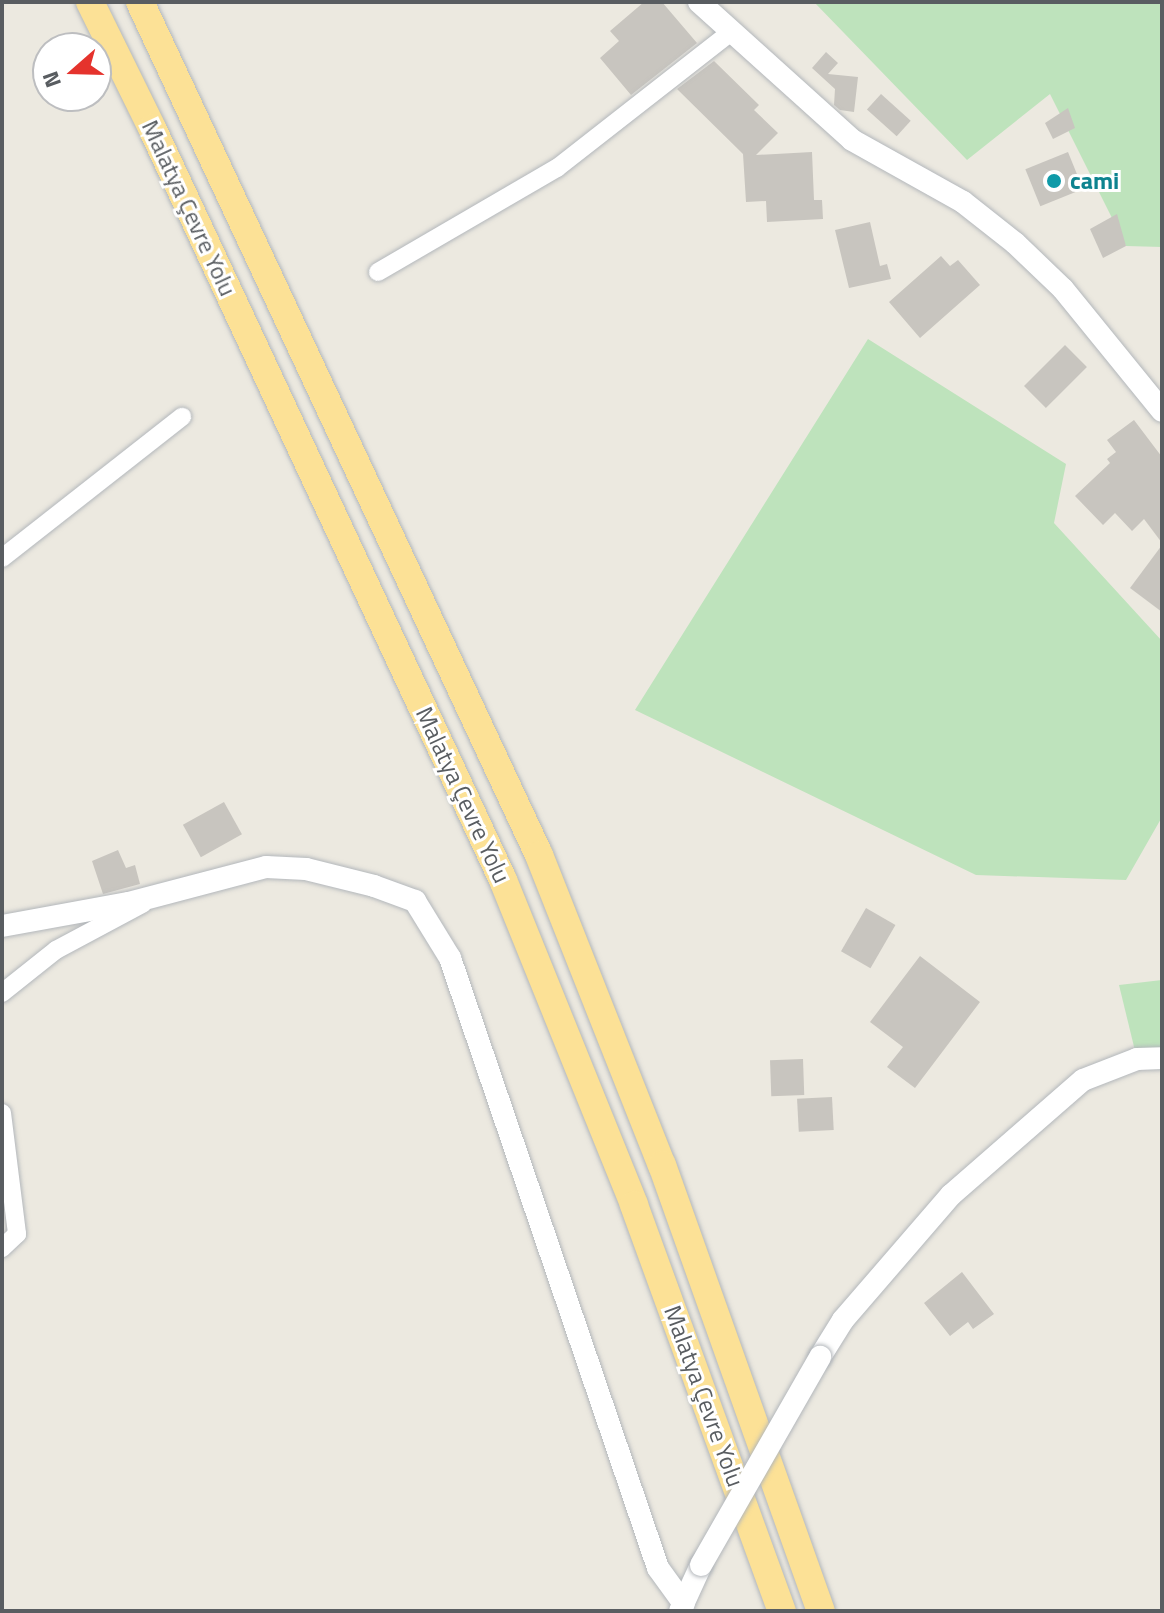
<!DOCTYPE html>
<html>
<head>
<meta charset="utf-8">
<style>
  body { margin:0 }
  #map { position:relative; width:1164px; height:1613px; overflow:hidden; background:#ece9e0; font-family:"Titillium Web",sans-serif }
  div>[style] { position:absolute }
  .green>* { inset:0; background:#bee3bc }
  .building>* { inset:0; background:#c8c5bf; transform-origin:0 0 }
  .roads { filter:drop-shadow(0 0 2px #b3b7bb) drop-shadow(0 0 2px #b3b7bb) }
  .minor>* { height:18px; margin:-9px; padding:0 9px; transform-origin:9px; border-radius:9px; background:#fff }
  .tertiary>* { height:22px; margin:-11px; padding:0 11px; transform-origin:11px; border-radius:11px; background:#fff }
  .trunk>* { height:28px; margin:-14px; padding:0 14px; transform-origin:14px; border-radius:14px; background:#fce196 }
  .bridges { filter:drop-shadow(0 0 2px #b3b7bb) drop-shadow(0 0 2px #b3b7bb) }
  .tertiary-bridge>* { height:22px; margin:-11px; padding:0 11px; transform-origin:11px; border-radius:11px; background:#fff }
  .dots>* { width:22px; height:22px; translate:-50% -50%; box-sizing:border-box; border:4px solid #fff; border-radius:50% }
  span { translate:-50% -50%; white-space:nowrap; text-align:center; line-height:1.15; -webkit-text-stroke:6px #fff; paint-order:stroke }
  .culture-label { font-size:24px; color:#0d838f; font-weight:700 }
  .left { translate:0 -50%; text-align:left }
  .street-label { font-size:24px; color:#595d61 }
  .frame { position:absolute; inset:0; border:4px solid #595d61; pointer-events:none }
  .north { position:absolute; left:32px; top:32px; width:80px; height:80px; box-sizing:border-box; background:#fff; border:2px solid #bdbec0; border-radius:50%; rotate:250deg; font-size:22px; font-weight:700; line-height:32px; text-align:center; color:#595d61 }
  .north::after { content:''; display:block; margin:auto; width:28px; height:36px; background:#e5332d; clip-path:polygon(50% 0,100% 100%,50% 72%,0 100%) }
</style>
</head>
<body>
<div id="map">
  <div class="green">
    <div style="clip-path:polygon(814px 2px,1162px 2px,1162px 247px,1126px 246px,1050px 94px,967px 160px)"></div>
    <div style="clip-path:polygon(868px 339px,1066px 464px,1054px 523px,1162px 641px,1162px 817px,1126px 880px,976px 875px,635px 710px)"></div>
    <div style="clip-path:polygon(1162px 980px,1162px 1058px,1137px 1059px,1119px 985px)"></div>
  </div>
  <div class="building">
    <div style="clip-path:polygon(644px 2px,662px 2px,697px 43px,631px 95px,600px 58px,619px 41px,610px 31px)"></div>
    <div style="clip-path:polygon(826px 52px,838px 63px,828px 74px,858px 77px,854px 112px,840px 110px,834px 105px,835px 89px,812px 68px)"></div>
    <div style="clip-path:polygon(714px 61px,759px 105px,754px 110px,778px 133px,756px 155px,812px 152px,814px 200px,822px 200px,823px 219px,767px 222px,766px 201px,746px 202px,743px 154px,677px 89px)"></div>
    <div style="left:881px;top:94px;width:40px;height:21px;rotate:42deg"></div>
    <div style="clip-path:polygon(1068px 108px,1075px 128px,1053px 139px,1045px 123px)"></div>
    <div style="left:1068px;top:152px;width:40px;height:46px;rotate:68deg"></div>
    <div style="clip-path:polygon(1117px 214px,1126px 246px,1103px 258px,1090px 229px)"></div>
    <div style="clip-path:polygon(870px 222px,880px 266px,887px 264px,891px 279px,849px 288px,835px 230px)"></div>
    <div style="clip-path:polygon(941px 256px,950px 266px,958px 260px,980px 285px,920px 338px,889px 302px)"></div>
    <div style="left:1065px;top:345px;width:31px;height:58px;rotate:45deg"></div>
    <div style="clip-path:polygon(1134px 420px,1162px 457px,1162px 543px,1144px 519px,1132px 531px,1115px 513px,1103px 525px,1075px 496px,1110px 463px,1107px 459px,1116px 452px,1107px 440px)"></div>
    <div style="clip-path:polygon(1162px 545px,1162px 612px,1130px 588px)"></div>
    <div style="left:224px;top:802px;width:37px;height:47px;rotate:61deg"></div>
    <div style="clip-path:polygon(118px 850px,126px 868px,135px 865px,140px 884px,103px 894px,92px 861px)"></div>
    <div style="left:866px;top:908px;width:34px;height:50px;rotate:30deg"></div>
    <div style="clip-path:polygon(920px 956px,980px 1002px,915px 1088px,887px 1067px,903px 1047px,870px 1022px)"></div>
    <div style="left:803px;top:1059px;width:36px;height:33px;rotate:88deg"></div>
    <div style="left:832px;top:1097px;width:33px;height:35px;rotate:87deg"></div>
    <div style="clip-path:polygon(962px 1272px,994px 1314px,973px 1329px,968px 1322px,950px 1336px,924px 1303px)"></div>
  </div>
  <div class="roads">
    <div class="minor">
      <div style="left:378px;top:272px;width:207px;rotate:-30.2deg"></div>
      <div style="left:557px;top:168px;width:221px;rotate:-38deg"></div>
      <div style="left:2px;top:558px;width:229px;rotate:-38.1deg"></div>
      <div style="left:2px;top:993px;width:69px;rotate:-38.5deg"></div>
      <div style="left:56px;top:950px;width:98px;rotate:-28.1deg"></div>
      <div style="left:2px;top:1113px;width:122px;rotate:82.9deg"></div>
      <div style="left:17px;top:1234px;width:21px;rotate:137deg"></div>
    </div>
    <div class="tertiary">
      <div style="left:699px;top:2px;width:206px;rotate:42deg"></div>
      <div style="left:852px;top:140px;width:127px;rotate:29.2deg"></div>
      <div style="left:963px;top:202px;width:66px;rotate:38.3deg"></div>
      <div style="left:1015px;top:243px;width:66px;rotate:43.8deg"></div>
      <div style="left:1063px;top:289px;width:157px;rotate:50.9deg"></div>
      <div style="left:2px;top:926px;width:129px;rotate:-10.3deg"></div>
      <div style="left:129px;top:903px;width:142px;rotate:-14.7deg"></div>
      <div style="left:266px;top:867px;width:40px;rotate:2.9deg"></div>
      <div style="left:306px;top:869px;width:70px;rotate:14deg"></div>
      <div style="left:374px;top:886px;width:44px;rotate:20.1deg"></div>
      <div style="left:415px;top:901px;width:67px;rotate:58.4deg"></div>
      <div style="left:450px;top:958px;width:644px;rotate:71.17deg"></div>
      <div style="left:658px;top:1568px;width:44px;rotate:54.2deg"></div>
      <div style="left:820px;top:1357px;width:44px;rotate:-58.1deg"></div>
      <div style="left:843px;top:1320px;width:165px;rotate:-49.2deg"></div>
      <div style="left:951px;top:1195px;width:175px;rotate:-41.1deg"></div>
      <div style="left:1083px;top:1080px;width:58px;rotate:-21.3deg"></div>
      <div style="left:1137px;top:1059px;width:25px;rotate:-2deg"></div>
      <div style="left:680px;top:1611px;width:51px;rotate:-65.5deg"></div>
    </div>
    <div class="trunk">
      <div style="left:90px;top:2px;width:140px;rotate:63.8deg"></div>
      <div style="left:152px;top:128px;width:830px;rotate:64.98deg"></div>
      <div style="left:503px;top:880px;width:350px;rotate:68deg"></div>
      <div style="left:634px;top:1205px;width:432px;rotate:70deg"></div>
      <div style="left:140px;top:2px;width:942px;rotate:64.93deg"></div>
      <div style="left:539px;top:855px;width:334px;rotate:68.4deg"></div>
      <div style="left:662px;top:1165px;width:473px;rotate:70.4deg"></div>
    </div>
  </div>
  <div class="bridges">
    <div class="tertiary-bridge">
      <div style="left:701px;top:1565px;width:240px;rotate:-60.2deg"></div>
    </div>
  </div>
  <div class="dots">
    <div style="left:1054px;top:181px;background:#0f9aa8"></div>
  </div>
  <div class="culture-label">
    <span class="left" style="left:1070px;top:181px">cami</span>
  </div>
  <div class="street-label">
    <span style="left:189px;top:208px;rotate:65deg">Malatya Çevre Yolu</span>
    <span style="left:463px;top:795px;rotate:65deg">Malatya Çevre Yolu</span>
    <span style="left:704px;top:1396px;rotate:70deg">Malatya Çevre Yolu</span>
  </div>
  <div class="frame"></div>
  <div class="north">N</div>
</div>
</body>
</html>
